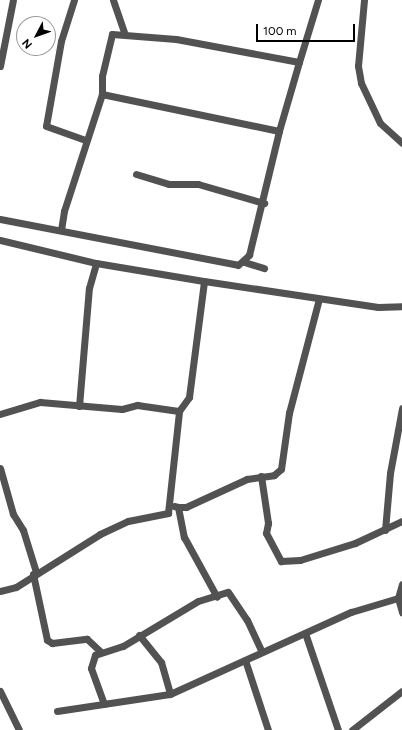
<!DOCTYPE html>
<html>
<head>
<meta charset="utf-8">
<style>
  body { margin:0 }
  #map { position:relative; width:402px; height:730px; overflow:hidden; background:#fff; font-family:Figtree,sans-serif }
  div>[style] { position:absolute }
  .street>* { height:7px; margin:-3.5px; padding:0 3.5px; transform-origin:3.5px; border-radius:3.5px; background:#525252 }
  span { translate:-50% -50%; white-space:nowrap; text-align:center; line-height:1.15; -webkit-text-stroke:3px #fff; paint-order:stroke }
  .north { position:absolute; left:16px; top:16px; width:40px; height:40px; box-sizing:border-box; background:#fff; border:1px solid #999; border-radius:50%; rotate:229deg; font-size:11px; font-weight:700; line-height:16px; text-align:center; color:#000 }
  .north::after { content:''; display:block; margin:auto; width:14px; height:18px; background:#000; clip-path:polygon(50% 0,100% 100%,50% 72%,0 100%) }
  .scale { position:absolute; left:256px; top:24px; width:99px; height:18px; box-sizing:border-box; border:2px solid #000; border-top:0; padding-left:5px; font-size:12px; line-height:14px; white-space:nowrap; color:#000; -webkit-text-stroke:3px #fff; paint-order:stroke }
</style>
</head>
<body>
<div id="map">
  <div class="street">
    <div style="left:74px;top:0;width:43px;rotate:107.6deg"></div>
    <div style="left:61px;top:41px;width:86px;rotate:100deg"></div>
    <div style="left:46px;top:126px;width:41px;rotate:19.7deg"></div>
    <div style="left:113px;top:0;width:36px;rotate:71deg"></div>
    <div style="left:364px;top:0;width:66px;rotate:95.2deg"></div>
    <div style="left:358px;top:66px;width:17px;rotate:80deg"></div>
    <div style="left:361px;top:83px;width:44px;rotate:64.6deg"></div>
    <div style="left:380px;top:123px;width:30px;rotate:42deg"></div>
    <div style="left:299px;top:62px;width:65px;rotate:-73deg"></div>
    <div style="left:0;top:66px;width:67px;rotate:-78.9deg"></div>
    <div style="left:102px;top:94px;width:18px;rotate:-90deg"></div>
    <div style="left:102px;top:76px;width:43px;rotate:-76.6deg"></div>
    <div style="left:112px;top:34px;width:64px;rotate:4.5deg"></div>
    <div style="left:176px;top:39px;width:125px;rotate:10.6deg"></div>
    <div style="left:299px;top:62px;width:72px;rotate:106.2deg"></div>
    <div style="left:136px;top:174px;width:34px;rotate:17deg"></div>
    <div style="left:169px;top:184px;width:29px"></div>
    <div style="left:198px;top:184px;width:69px;rotate:16.1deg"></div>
    <div style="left:0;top:219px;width:242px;rotate:10.9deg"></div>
    <div style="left:238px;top:265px;width:15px;rotate:-42deg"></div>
    <div style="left:249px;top:255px;width:128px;rotate:-76.4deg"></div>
    <div style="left:279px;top:131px;width:181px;rotate:-168.2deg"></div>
    <div style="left:102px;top:94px;width:123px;rotate:108deg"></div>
    <div style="left:64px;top:211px;width:18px;rotate:99deg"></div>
    <div style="left:0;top:240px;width:99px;rotate:13.5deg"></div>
    <div style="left:96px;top:263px;width:109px;rotate:9.5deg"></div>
    <div style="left:204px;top:281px;width:176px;rotate:8.5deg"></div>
    <div style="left:378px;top:307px;width:24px;rotate:-2deg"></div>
    <div style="left:244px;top:262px;width:21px;rotate:17deg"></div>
    <div style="left:79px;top:406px;width:118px;rotate:-85.2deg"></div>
    <div style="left:89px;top:288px;width:26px;rotate:-74deg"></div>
    <div style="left:0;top:414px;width:42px;rotate:-16.7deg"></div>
    <div style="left:40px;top:402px;width:82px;rotate:4.9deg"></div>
    <div style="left:122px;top:409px;width:16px;rotate:-15deg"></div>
    <div style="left:137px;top:405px;width:42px;rotate:8.1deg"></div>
    <div style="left:0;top:468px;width:48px;rotate:74.2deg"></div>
    <div style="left:13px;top:514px;width:19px;rotate:58deg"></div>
    <div style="left:23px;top:530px;width:44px;rotate:72.8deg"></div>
    <div style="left:261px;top:476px;width:48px;rotate:81.5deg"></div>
    <div style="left:268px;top:523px;width:10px;rotate:101deg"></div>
    <div style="left:266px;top:533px;width:32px;rotate:62deg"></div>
    <div style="left:281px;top:561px;width:19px;rotate:-3deg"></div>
    <div style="left:300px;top:560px;width:58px;rotate:-17.2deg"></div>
    <div style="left:355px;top:543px;width:52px;rotate:-25.1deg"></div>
    <div style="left:174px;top:506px;width:4px;rotate:14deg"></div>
    <div style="left:178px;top:507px;width:31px;rotate:79deg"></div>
    <div style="left:184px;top:537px;width:68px;rotate:61.2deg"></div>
    <div style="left:178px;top:507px;width:8px"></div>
    <div style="left:186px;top:507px;width:67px;rotate:-24.7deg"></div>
    <div style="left:247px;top:479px;width:27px;rotate:-8deg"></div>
    <div style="left:274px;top:475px;width:9px;rotate:-41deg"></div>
    <div style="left:281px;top:469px;width:57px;rotate:-81.9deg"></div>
    <div style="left:289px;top:413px;width:118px;rotate:-75.3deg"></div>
    <div style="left:385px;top:530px;width:57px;rotate:-85deg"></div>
    <div style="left:390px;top:473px;width:66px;rotate:-79.5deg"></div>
    <div style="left:33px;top:574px;width:67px;rotate:78deg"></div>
    <div style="left:47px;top:640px;width:6px;rotate:31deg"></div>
    <div style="left:52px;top:643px;width:35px;rotate:-7deg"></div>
    <div style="left:87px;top:639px;width:18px;rotate:43deg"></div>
    <div style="left:402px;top:584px;width:15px;rotate:106deg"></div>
    <div style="left:398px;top:598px;width:15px;rotate:74deg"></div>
    <div style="left:0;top:591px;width:16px;rotate:-14deg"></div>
    <div style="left:16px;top:587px;width:99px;rotate:-32.2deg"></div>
    <div style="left:100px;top:534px;width:31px;rotate:-25deg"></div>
    <div style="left:128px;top:521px;width:41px;rotate:-11.3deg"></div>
    <div style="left:168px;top:513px;width:103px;rotate:-83.8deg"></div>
    <div style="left:179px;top:411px;width:17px;rotate:-54deg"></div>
    <div style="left:189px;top:397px;width:117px;rotate:-82.6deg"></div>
    <div style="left:305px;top:633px;width:102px;rotate:71.2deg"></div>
    <div style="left:139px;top:635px;width:35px;rotate:51deg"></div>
    <div style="left:161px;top:662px;width:33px;rotate:74deg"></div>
    <div style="left:245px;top:660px;width:74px;rotate:71.8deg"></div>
    <div style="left:0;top:691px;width:43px;rotate:64deg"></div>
    <div style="left:104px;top:704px;width:38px;rotate:-110deg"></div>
    <div style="left:91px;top:668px;width:14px;rotate:-73deg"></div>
    <div style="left:95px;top:655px;width:29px;rotate:-18deg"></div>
    <div style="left:123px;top:646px;width:87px;rotate:-31deg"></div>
    <div style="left:198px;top:601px;width:31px;rotate:-17deg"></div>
    <div style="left:228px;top:592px;width:34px;rotate:56deg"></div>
    <div style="left:247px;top:620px;width:35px;rotate:65deg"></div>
    <div style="left:57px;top:711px;width:114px;rotate:-8.6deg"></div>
    <div style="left:170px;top:694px;width:199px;rotate:-24.4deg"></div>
    <div style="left:351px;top:612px;width:49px;rotate:-16.6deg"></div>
    <div style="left:352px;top:730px;width:63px;rotate:-38deg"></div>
  </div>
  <div class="north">N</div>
  <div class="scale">100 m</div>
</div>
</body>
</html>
